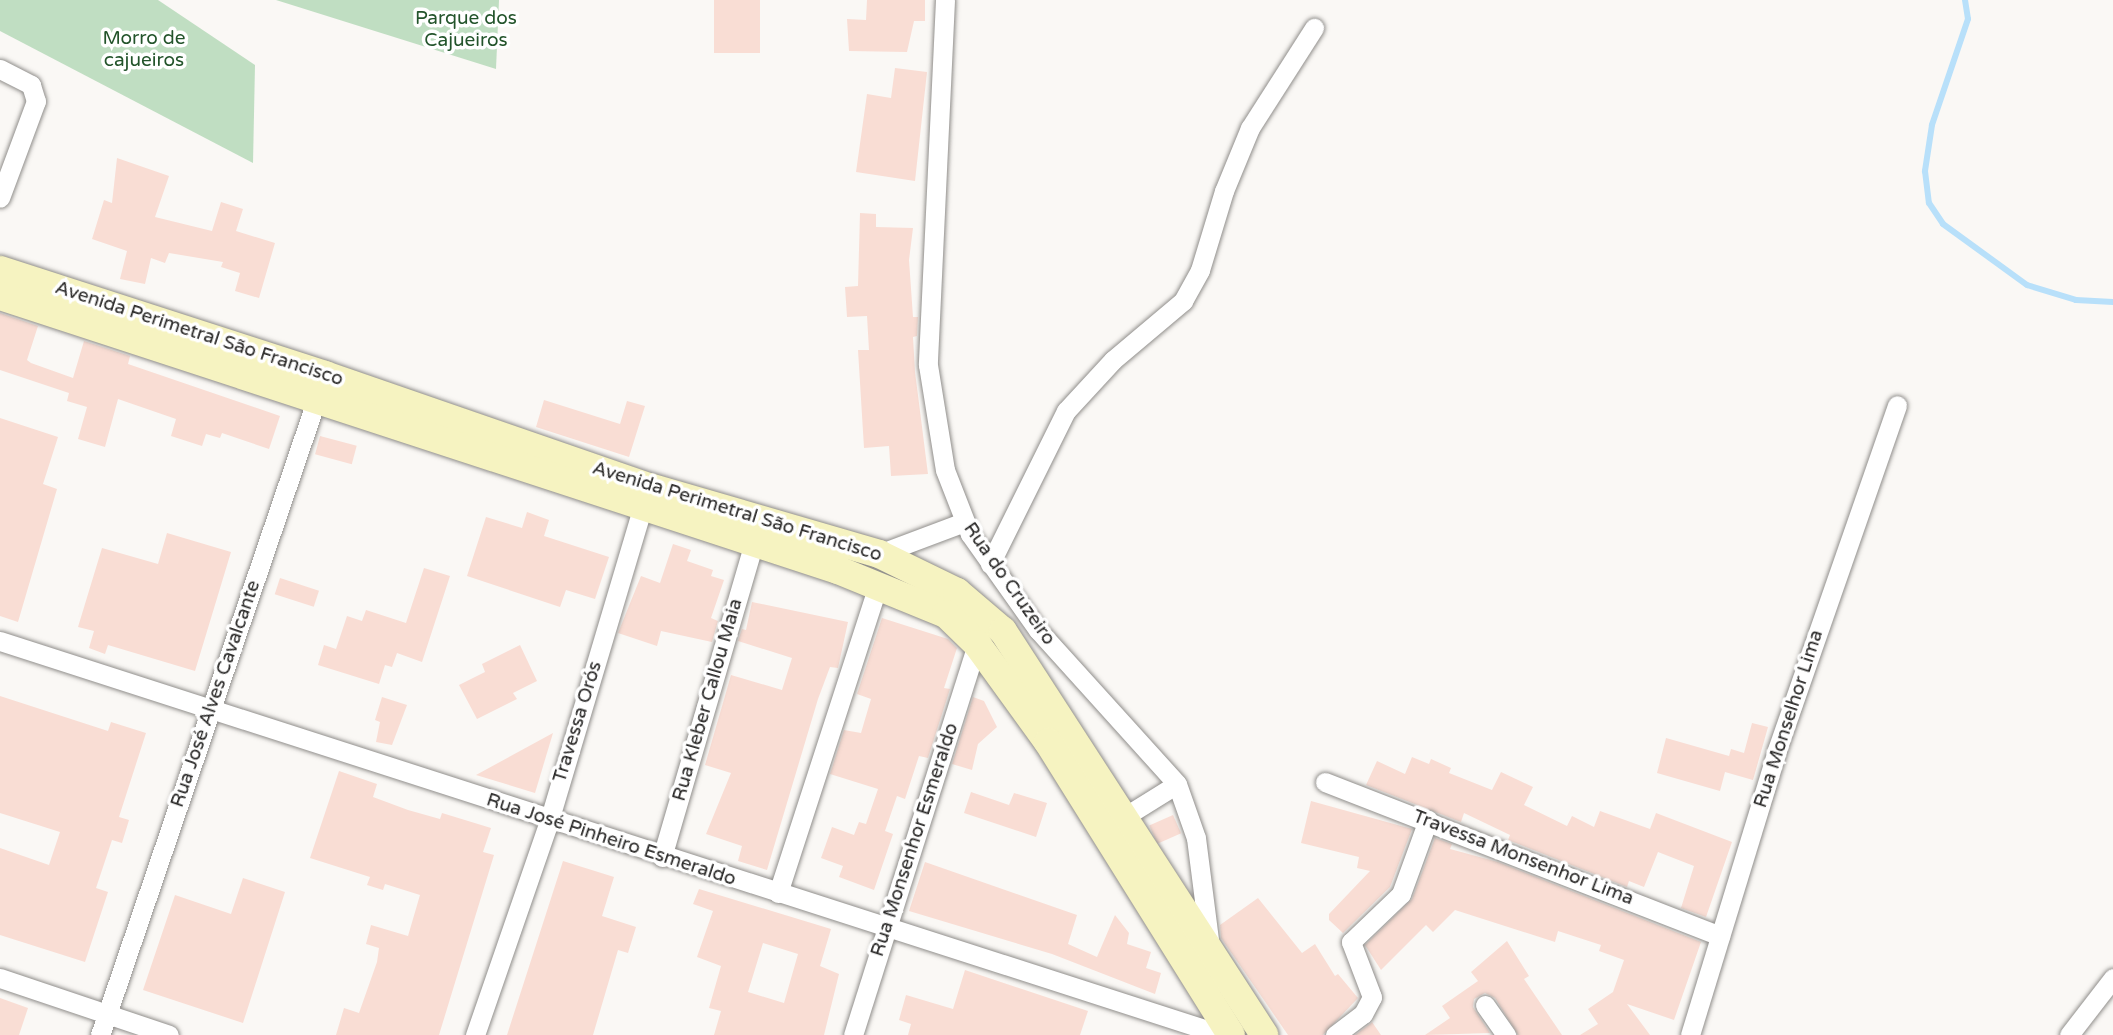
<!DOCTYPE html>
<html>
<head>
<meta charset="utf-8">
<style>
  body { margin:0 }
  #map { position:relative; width:2113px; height:1035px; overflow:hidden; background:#faf8f5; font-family:"Varela Round",sans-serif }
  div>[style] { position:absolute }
  .green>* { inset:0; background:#c0dec2 }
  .stream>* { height:6px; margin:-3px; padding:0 3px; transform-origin:3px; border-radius:3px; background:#b8e0fa }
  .building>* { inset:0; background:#f9ddd4; transform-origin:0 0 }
  .roads { filter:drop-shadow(0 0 2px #908e8b) drop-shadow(0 0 2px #908e8b) }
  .street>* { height:19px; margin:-9.5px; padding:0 9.5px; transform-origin:9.5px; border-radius:9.5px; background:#fff }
  .secondary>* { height:28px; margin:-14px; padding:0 14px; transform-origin:14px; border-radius:14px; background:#f6f3c1 }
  span { translate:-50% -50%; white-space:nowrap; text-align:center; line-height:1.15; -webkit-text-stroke:7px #fff; paint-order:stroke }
  .park-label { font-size:19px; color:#23542b }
  .street-label { font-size:19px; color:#262524 }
</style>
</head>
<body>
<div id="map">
  <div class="green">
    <div style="clip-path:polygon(0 0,158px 0,255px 65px,253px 163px,0 31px)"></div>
    <div style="clip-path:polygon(276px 0,499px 0,496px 69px)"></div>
  </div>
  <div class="stream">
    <div style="left:1965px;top:0;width:19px;rotate:81deg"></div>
    <div style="left:1968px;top:19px;width:112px;rotate:108.8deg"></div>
    <div style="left:1932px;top:125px;width:47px;rotate:98.7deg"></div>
    <div style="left:1925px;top:171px;width:32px;rotate:83deg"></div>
    <div style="left:1929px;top:203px;width:25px;rotate:56deg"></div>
    <div style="left:1943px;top:224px;width:104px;rotate:36deg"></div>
    <div style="left:2027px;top:285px;width:51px;rotate:17deg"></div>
    <div style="left:2076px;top:300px;width:37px;rotate:3deg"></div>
  </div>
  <div class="building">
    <div style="left:714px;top:0;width:46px;height:53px"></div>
    <div style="clip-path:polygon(867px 0,925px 0,925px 21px,914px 21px,907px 52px,849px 51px,847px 19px,866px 20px)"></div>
    <div style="clip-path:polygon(895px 68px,927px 72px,915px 181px,856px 172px,867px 94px,891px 98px)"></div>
    <div style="clip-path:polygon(117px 158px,169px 176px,155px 217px,212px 231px,221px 202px,243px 209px,236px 231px,275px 243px,259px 298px,235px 291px,240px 273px,221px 267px,223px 262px,169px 253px,165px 263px,151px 258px,145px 284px,120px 279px,127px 251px,92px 239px,104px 200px,112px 203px)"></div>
    <div style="clip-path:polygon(860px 213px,876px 214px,876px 227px,913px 228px,909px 260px,913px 317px,918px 317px,917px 336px,913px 337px,915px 372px,928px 474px,891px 476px,889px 446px,864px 448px,858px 350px,869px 350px,867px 316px,847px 317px,845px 287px,858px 286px)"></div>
    <div style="clip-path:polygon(0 313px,38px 326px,27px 360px,31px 363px,73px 378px,84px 341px,130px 356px,128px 364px,280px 416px,269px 449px,222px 433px,220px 438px,206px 434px,202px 446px,171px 436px,176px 419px,118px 399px,105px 447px,78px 439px,87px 407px,67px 401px,69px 393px,0 370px)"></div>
    <div style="clip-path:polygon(544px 400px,620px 424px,627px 401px,645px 406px,629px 457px,536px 427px)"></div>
    <div style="clip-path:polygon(0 418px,58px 437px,43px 484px,57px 489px,18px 622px,0 616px)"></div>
    <div style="left:320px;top:436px;width:38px;height:19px;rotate:15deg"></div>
    <div style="clip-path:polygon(527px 512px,549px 520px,544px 536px,609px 557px,595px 599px,566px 590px,560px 607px,467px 576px,486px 517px,522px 528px)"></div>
    <div style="clip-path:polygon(167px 533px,231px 552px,195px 671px,108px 645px,105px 654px,89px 648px,94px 631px,78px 627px,102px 548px,158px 564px)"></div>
    <div style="clip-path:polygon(673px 544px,691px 550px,687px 561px,713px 570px,711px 576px,724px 580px,711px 618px,718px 621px,712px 642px,661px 631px,657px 646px,618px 633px,641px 576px,660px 583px)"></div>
    <div style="clip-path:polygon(424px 568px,450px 576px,422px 662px,397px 653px,392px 667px,385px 665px,379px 684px,318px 665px,324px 645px,336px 649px,347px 616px,362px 621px,366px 610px,406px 623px)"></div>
    <div style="left:280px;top:578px;width:41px;height:17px;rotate:18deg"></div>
    <div style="clip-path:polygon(752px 602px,848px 622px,838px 668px,830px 667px,818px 699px,767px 870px,738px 861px,742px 846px,706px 834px,731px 773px,705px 765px,731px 675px,782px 690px,792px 658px,738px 641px,742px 629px,746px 630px)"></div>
    <div style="clip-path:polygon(882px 618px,948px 639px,957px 648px,944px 688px,950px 689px,928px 758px,919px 756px,905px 799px,897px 796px,885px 831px,893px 834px,874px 890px,839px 877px,843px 866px,821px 858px,832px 827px,854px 835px,859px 822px,866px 824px,878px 789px,830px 774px,844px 730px,861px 733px,871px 699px,857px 694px)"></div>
    <div style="clip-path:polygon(520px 645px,537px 681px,513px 693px,517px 699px,477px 719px,459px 685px,485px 672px,482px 664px)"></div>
    <div style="clip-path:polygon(0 696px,108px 731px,111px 722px,146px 733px,119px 817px,129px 820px,122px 843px,112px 840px,96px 888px,108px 892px,85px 962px,0 935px,0 848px,49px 865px,60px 832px,0 813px)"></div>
    <div style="clip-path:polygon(382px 697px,407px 705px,392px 745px,376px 742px,380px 722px,375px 720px)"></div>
    <div style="clip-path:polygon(973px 697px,984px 701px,997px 727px,978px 744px,972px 770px,952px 764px)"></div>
    <div style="clip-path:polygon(1752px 723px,1768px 727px,1753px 780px,1725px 772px,1720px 791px,1657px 773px,1666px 738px,1729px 756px,1731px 749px,1744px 753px)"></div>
    <div style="clip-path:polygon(553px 733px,535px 793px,476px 775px)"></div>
    <div style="clip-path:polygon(1412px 757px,1429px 764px,1431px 759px,1451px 768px,1449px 773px,1492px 790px,1501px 772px,1533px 787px,1524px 805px,1567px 826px,1572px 816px,1594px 827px,1600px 811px,1650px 829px,1656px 813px,1732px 842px,1706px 917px,1681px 908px,1694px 866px,1658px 852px,1644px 887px,1629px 881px,1627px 887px,1508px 840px,1510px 835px,1464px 813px,1461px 822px,1366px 785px,1377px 761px,1405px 774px)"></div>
    <div style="clip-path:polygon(339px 771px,377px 784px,373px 797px,408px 810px,440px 819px,442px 813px,491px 828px,483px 852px,494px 855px,439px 1035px,336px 1035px,344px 1008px,359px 1013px,377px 962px,379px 948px,366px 944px,371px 925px,408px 936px,420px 895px,385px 884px,383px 890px,367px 885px,370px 877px,310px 858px)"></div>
    <div style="clip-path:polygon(971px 792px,1009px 805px,1014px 793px,1047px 803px,1036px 837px,964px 813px)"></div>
    <div style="clip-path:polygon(1311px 801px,1412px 829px,1390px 887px,1343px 933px,1329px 920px,1329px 914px,1370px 871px,1357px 868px,1359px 857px,1301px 843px)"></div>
    <div style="left:1173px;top:815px;width:20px;height:26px;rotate:66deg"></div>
    <div style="clip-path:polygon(1435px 838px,1452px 844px,1450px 849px,1498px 862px,1701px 942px,1674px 1020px,1627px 1004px,1650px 1035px,1580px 1035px,1598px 1024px,1588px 1009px,1613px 992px,1624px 960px,1599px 951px,1601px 945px,1558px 931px,1555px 942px,1455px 910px,1433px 932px,1426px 925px,1381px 970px,1365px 945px,1412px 899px)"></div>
    <div style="clip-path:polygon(563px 861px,614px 877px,602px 916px,636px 927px,628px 953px,618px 950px,593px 1035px,507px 1035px)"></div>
    <div style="clip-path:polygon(925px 862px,1077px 915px,1068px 944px,1097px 957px,1115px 915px,1129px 933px,1127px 944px,1151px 952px,1146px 968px,1161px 973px,1155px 994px,1052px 954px,909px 911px)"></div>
    <div style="clip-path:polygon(243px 878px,285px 892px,243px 1023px,143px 990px,175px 895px,231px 914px)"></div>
    <div style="clip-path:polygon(evenodd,699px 889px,831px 929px,820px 966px,839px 974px,824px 1035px,714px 1035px,721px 1011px,709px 1008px,721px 966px,697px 957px,713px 911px,693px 904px,699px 889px,763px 943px,798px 954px,784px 1003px,748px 992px,763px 943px)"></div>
    <div style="clip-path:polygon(1258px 898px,1302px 953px,1315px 944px,1335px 976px,1338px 974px,1358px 998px,1323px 1035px,1288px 1035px,1221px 938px,1220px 925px)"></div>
    <div style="clip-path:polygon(1507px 941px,1529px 976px,1524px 979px,1562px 1035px,1518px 1035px,1495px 998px,1485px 993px,1474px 999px,1473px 1007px,1490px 1033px,1425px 1035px,1450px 1018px,1442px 1006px,1478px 981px,1471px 972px)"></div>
    <div style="clip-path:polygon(965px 970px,1088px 1011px,1080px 1035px,908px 1035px,911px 1024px,899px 1020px,906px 995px,953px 1009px)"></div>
    <div style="clip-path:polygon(0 998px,28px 1008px,19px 1035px,0 1035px)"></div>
    <div style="clip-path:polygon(1372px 1022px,1381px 1035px,1355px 1035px,1370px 1024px)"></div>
  </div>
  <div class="roads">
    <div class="street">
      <div style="left:945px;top:0;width:365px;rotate:92.7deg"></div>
      <div style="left:928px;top:365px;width:106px;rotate:80.8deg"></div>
      <div style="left:945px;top:470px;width:69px;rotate:68.7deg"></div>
      <div style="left:970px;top:534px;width:118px;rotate:54.7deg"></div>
      <div style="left:1038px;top:630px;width:207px;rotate:47.9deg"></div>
      <div style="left:1177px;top:784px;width:57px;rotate:70.6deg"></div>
      <div style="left:1196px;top:838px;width:110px;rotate:82.7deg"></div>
      <div style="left:0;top:69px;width:35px;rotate:27deg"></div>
      <div style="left:31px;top:85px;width:17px;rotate:73deg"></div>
      <div style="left:36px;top:101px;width:103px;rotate:110.4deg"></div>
      <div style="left:879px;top:554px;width:91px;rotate:-20.6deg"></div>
      <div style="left:990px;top:564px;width:171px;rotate:-63.6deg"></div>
      <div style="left:1066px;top:411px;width:69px;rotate:-47.3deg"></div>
      <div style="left:1113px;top:360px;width:92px;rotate:-40.1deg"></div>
      <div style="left:1183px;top:301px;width:35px;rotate:-61deg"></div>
      <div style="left:1200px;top:270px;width:83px;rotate:-73.1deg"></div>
      <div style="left:1224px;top:191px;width:68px;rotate:-67.6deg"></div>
      <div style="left:1250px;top:128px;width:119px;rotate:-57.4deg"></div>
      <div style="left:0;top:641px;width:1285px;rotate:17.86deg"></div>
      <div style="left:1325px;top:782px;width:424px;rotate:21.3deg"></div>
      <div style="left:1124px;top:817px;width:62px;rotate:-31.9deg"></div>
      <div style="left:662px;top:857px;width:327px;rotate:-73.7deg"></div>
      <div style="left:778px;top:893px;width:324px;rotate:-72deg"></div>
      <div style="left:0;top:978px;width:178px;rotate:18.6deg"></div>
      <div style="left:1485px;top:1005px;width:37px;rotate:55deg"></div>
      <div style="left:100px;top:1035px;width:682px;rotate:-71.19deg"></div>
      <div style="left:475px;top:1035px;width:226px;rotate:-70.9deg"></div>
      <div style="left:549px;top:821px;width:340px;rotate:-73.4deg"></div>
      <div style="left:853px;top:1035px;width:410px;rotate:-72.4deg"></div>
      <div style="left:1335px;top:1035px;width:35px;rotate:-37deg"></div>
      <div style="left:1363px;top:1014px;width:19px;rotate:-62deg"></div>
      <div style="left:1372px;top:997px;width:59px;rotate:-110.9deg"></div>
      <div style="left:1351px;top:942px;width:69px;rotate:-43.8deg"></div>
      <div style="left:1401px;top:894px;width:79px;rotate:-70deg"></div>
      <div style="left:1690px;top:1035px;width:298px;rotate:-73deg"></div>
      <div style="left:1777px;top:750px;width:365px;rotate:-70.8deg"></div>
      <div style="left:2069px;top:1035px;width:72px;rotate:-52.3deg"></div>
    </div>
    <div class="secondary">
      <div style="left:0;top:270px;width:342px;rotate:17.9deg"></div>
      <div style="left:325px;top:375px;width:343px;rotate:19.1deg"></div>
      <div style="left:649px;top:487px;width:240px;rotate:16.2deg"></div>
      <div style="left:879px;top:554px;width:87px;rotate:26deg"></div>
      <div style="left:957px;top:592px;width:60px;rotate:40.3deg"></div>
      <div style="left:1003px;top:631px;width:481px;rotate:57.1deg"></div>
      <div style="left:0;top:296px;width:882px;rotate:18.11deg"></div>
      <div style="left:838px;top:570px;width:117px;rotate:22.2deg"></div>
      <div style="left:946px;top:614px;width:43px;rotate:44.1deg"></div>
      <div style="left:977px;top:644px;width:121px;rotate:54.1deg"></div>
      <div style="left:1048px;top:742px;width:345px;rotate:58deg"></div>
    </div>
  </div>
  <div class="park-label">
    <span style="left:466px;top:30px">Parque dos<br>Cajueiros</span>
    <span style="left:144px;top:50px">Morro de<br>cajueiros</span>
  </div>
  <div class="street-label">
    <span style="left:199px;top:334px;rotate:18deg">Avenida Perimetral São Francisco</span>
    <span style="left:737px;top:512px;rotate:17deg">Avenida Perimetral São Francisco</span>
    <span style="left:1009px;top:584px;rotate:55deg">Rua do Cruzeiro</span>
    <span style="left:216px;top:694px;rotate:-71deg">Rua José Alves Cavalcante</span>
    <span style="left:708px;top:700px;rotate:-74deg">Rua Kleber Callou Maia</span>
    <span style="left:1789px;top:719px;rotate:-72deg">Rua Monselhor Lima</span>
    <span style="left:578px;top:722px;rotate:-73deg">Travessa Orós</span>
    <span style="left:611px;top:840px;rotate:18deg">Rua José Pinheiro Esmeraldo</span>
    <span style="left:915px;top:840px;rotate:-72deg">Rua Monsenhor Esmeraldo</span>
    <span style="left:1523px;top:858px;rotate:21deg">Travessa Monsenhor Lima</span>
  </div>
</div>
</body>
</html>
